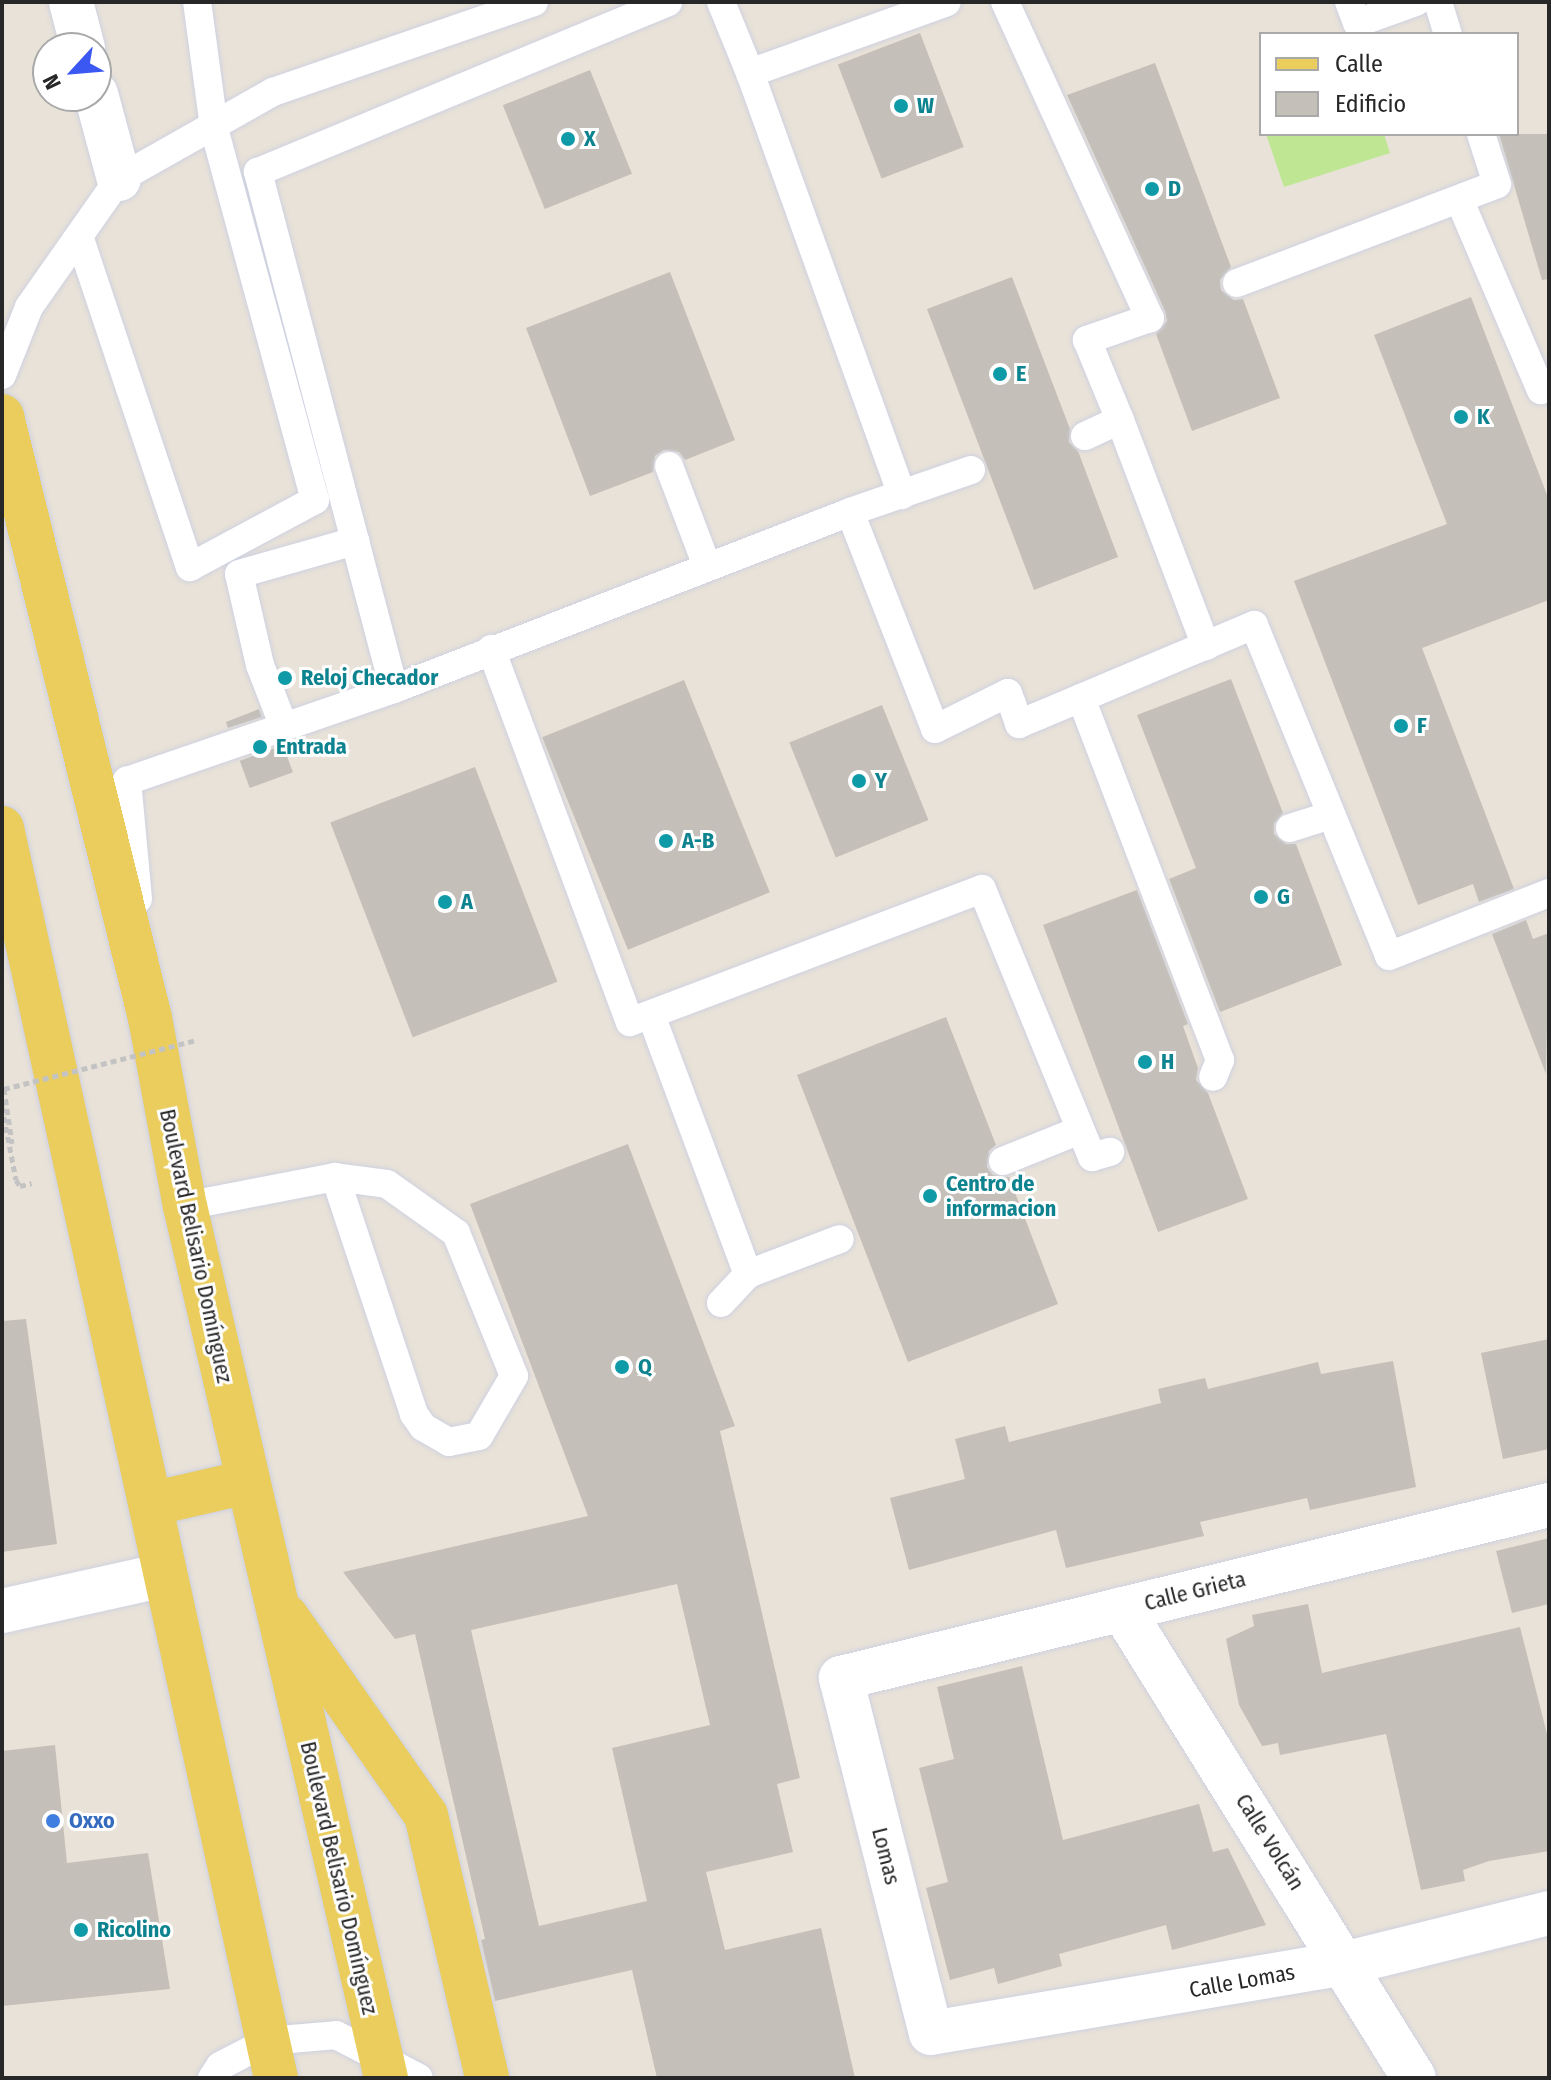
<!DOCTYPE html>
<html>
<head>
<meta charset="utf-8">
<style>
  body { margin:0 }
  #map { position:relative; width:1551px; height:2080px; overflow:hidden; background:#e9e2d8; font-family:"Fira Sans Condensed",sans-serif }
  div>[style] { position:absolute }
  .pitch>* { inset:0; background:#bfe692 }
  .building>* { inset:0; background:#c4bfb8; transform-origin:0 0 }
  .path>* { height:5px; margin-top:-2.5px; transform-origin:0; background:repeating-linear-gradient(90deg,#c3c3c3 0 6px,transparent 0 10px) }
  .roads { filter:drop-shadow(0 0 2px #ced1e0) drop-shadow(0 0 2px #ced1e0) }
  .service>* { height:28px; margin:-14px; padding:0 14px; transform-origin:14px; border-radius:14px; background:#fff }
  .minor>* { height:44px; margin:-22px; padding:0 22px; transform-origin:22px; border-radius:22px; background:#fff }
  .primary>* { height:44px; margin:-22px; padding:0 22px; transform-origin:22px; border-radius:22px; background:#eacd5c }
  .path-bridge>* { height:5px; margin-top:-2.5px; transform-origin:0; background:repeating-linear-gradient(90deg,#c3c3c3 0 6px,transparent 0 10px) }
  .dots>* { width:22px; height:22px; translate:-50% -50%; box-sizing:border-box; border:4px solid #fff; border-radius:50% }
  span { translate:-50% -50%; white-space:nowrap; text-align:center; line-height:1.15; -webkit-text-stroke:6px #fff; paint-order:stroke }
  .culture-label { font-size:22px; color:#0d838f; font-weight:700 }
  .left { translate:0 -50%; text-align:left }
  .street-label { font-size:22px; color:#272727 }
  .shop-label { font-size:22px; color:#366cbe; font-weight:700 }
  .frame { position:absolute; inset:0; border:4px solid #272727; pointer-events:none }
  .legend { position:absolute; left:1259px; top:32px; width:260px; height:104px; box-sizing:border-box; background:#fff; border:2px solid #a9a9a9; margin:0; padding:10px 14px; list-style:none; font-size:24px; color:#272727 }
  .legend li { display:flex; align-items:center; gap:16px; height:40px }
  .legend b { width:40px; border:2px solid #a9a9a9 }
  .north { position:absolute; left:32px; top:32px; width:80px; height:80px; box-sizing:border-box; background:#fff; border:2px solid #a9a9a9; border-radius:50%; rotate:244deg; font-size:22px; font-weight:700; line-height:32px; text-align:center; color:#272727 }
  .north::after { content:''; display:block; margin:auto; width:28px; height:36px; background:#3c58f2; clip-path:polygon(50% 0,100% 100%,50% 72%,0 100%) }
</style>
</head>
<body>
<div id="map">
  <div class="pitch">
    <div style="clip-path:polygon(1266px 134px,1384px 134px,1390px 153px,1284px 187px)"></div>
  </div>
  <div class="building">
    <div style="left:920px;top:33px;width:122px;height:88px;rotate:69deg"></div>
    <div style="clip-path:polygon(1155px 63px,1231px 267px,1220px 280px,1221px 290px,1234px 300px,1243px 299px,1280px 398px,1192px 431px,1156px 334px,1167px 321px,1165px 311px,1067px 95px)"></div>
    <div style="left:590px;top:70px;width:112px;height:94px;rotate:68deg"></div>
    <div style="clip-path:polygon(1499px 134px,1549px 134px,1549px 279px,1542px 280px)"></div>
    <div style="clip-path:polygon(670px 272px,735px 440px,685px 460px,679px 452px,664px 450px,655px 456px,653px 472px,590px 496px,526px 328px)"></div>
    <div style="clip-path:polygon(1012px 277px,1070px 429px,1069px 442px,1078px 451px,1118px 557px,1034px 590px,927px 309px)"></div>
    <div style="clip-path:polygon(1471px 297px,1549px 500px,1549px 600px,1422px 648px,1514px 889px,1479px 902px,1473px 884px,1418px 905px,1294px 581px,1447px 524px,1374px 335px)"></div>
    <div style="clip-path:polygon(1231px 679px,1283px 813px,1274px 824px,1274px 834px,1286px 844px,1296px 844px,1342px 965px,1220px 1012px,1169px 879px,1196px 868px,1137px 715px)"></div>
    <div style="left:684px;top:680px;width:229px;height:153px;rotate:68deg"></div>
    <div style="left:882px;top:705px;width:124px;height:100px;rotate:68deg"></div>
    <div style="clip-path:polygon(259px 709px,262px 717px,228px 728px,226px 722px)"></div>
    <div style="left:283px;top:745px;width:29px;height:46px;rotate:70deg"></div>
    <div style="left:475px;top:767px;width:230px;height:155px;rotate:69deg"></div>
    <div style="clip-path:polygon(1137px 890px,1188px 1024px,1183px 1026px,1198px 1068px,1196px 1080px,1208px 1093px,1248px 1199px,1158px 1232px,1043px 925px)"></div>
    <div style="clip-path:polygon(1526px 920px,1533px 939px,1549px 933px,1546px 1074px,1492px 934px)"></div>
    <div style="clip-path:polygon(946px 1017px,996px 1145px,989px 1151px,987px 1167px,993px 1175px,1009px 1177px,1058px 1304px,908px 1362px,797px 1075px)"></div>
    <div style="clip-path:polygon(evenodd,628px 1144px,735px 1426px,720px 1431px,800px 1778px,777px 1784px,793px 1852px,706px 1872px,725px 1950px,821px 1928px,855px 2078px,657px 2078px,632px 1970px,495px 2001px,481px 1940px,485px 1939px,415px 1634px,395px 1639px,343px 1572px,588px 1516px,470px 1204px,628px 1144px,677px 1584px,710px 1725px,612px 1748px,647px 1901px,539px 1926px,471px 1630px,677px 1584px)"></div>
    <div style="clip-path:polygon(26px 1319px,57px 1544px,2px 1552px,2px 1321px)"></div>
    <div style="clip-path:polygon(1549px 1339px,1549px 1449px,1503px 1459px,1481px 1353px)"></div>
    <div style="clip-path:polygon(1393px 1361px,1416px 1487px,1310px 1510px,1307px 1498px,1200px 1522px,1204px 1536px,1066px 1568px,1056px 1530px,909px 1570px,890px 1498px,965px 1479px,955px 1439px,1005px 1426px,1009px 1442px,1161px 1403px,1158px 1389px,1205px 1378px,1208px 1389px,1318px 1362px,1321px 1374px)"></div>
    <div style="clip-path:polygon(1549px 1538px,1549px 1604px,1512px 1613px,1496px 1551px)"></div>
    <div style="clip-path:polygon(1308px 1604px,1322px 1673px,1520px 1627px,1549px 1742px,1549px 1851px,1489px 1861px,1463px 1870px,1465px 1881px,1421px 1890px,1386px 1734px,1280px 1755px,1278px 1743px,1262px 1746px,1239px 1705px,1226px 1639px,1254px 1626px,1252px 1615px)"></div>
    <div style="clip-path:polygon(1022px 1666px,1063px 1840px,1199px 1804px,1213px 1852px,1228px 1848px,1266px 1925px,1172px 1950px,1166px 1925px,1059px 1954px,1062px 1966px,998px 1984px,994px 1968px,950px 1980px,926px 1888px,948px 1882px,919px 1768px,954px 1759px,937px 1687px)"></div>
    <div style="clip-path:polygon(55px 1745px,67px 1863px,148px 1853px,170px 1989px,2px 2006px,2px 1751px)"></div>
  </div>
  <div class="path">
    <div style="left:4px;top:1089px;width:55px;rotate:81.6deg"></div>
    <div style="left:2px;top:1107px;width:74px;rotate:79.1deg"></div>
    <div style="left:16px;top:1180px;width:7px;rotate:56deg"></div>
    <div style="left:20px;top:1186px;width:12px;rotate:-14deg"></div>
  </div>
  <div class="roads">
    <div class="service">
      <div style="left:721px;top:2px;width:77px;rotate:67.8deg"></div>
      <div style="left:1005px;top:2px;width:348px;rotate:65.4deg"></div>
      <div style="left:1150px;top:318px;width:67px;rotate:160.8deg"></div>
      <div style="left:1087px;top:340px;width:87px;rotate:67.6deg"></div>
      <div style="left:1349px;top:2px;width:22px;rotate:69deg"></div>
      <div style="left:1357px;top:23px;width:63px;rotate:-19.6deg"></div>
      <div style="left:1438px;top:2px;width:34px;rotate:73deg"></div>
      <div style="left:1459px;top:199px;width:208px;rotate:66.8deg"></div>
      <div style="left:1541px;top:390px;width:9px;rotate:-21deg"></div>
      <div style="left:80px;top:239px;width:346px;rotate:71.5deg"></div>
      <div style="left:190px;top:567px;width:142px;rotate:-28.2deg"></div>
      <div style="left:315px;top:500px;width:386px;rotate:-105.2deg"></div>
      <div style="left:214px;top:127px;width:126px;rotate:-97.7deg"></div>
      <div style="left:1237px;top:283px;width:278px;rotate:-20.8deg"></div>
      <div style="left:1497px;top:184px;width:52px;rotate:-107.7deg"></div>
      <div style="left:2px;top:375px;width:73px;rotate:-68.3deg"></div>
      <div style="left:29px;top:307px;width:156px;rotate:-54.9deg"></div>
      <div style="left:119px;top:179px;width:177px;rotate:-29.5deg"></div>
      <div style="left:273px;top:92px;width:276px;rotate:-19deg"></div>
      <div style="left:1085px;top:436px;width:38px;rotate:-25deg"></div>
      <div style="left:1120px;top:420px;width:242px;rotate:69.2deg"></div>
      <div style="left:669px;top:466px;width:107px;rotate:69.2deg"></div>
      <div style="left:971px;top:470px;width:128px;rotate:160.9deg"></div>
      <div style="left:850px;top:512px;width:233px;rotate:68.6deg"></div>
      <div style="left:935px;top:729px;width:81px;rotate:-26.3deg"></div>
      <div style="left:1008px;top:693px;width:33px;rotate:70deg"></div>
      <div style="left:1019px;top:724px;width:67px;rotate:-22.8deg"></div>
      <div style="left:1081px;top:698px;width:388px;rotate:69deg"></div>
      <div style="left:1220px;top:1060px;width:18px;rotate:112deg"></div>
      <div style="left:902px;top:495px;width:449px;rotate:-109.8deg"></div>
      <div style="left:750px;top:73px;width:209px;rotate:-19.8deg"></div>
      <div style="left:491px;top:649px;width:398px;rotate:69.6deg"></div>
      <div style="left:630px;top:1022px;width:376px;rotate:-20.7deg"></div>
      <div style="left:982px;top:889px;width:290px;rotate:67.7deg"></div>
      <div style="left:1092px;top:1157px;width:19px;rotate:-16deg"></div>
      <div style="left:394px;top:689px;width:535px;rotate:-104.74deg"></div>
      <div style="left:258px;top:172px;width:444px;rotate:-22.5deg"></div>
      <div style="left:1081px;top:698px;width:188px;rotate:-22.9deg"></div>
      <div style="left:1254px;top:625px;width:357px;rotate:67.8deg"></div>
      <div style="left:1389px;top:956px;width:172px;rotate:-21.5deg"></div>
      <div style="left:284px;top:727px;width:66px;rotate:-111.2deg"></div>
      <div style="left:260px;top:665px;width:93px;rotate:-103deg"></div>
      <div style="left:239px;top:574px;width:121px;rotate:-15.9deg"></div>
      <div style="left:1290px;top:828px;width:43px;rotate:-17.6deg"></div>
      <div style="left:138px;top:899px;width:119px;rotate:-95.3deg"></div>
      <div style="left:127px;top:781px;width:282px;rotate:-19deg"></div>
      <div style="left:394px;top:689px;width:489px;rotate:-21.2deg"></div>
      <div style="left:651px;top:1015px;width:277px;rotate:69.5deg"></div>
      <div style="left:748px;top:1274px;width:98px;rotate:-20.8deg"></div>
      <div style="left:1003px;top:1161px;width:83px;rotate:-21.9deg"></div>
      <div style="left:185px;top:1206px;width:153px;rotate:-10.9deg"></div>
      <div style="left:335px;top:1177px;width:52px;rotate:7.7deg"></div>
      <div style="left:387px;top:1184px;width:85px;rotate:35.4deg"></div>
      <div style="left:456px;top:1233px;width:154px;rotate:67.9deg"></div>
      <div style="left:514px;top:1376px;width:69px;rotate:120.3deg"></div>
      <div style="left:479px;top:1436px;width:31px;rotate:169deg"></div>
      <div style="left:449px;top:1442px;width:30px;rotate:-150deg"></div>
      <div style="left:423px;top:1427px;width:16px;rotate:-125deg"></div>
      <div style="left:414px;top:1414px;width:250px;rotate:-108.4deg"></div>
      <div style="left:721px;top:1303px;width:40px;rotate:-47deg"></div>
      <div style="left:212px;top:2078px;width:14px;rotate:-56deg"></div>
      <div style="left:220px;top:2066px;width:54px;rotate:-27.5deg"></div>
      <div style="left:268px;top:2041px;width:68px;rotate:-5deg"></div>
      <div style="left:336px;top:2035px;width:93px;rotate:27.4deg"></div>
    </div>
    <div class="minor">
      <div style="left:71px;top:2px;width:48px;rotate:75.4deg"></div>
      <div style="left:96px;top:94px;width:88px;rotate:74.9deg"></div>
      <div style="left:1549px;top:1505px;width:729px;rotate:166.27deg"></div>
      <div style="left:841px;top:1678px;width:366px;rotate:75.8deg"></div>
      <div style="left:931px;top:2033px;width:422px;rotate:-9.6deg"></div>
      <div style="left:1347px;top:1963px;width:208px;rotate:-13.9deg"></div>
      <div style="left:1122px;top:1609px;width:552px;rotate:58.09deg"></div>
      <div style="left:2px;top:1611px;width:166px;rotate:-12.5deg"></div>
    </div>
    <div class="primary">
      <div style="left:2px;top:416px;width:620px;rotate:76.19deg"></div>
      <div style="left:150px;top:1018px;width:191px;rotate:79.5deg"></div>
      <div style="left:185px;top:1206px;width:895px;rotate:77.02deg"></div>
      <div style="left:2px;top:828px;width:1280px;rotate:77.64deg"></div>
      <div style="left:151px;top:1504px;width:98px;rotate:-12.9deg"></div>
      <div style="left:286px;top:1616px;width:243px;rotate:54.9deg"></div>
      <div style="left:426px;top:1815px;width:270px;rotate:76.9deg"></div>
    </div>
  </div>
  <div class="path-bridge">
    <div style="left:4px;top:1089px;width:198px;rotate:-14.3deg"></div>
  </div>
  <div class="dots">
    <div style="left:901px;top:106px;background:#0f9aa8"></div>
    <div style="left:568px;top:139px;background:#0f9aa8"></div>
    <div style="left:1152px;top:189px;background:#0f9aa8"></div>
    <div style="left:1000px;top:374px;background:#0f9aa8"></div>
    <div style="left:1461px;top:417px;background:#0f9aa8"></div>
    <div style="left:285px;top:678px;background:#0f9aa8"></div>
    <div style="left:1401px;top:726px;background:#0f9aa8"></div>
    <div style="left:260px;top:747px;background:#0f9aa8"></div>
    <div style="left:859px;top:781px;background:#0f9aa8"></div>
    <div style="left:666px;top:841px;background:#0f9aa8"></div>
    <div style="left:1261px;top:897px;background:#0f9aa8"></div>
    <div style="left:445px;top:902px;background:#0f9aa8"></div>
    <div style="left:1145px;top:1062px;background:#0f9aa8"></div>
    <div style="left:930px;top:1196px;background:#0f9aa8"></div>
    <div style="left:622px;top:1367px;background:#0f9aa8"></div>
    <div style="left:53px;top:1821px;background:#3f7fe0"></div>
    <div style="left:81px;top:1930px;background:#0f9aa8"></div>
  </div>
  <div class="culture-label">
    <span class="left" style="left:917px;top:106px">W</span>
    <span class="left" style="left:584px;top:139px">X</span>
    <span class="left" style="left:1168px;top:189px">D</span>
    <span class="left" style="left:1016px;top:374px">E</span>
    <span class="left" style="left:1477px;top:417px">K</span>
    <span class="left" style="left:301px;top:678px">Reloj Checador</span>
    <span class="left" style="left:1417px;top:726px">F</span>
    <span class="left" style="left:276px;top:747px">Entrada</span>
    <span class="left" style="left:875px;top:781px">Y</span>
    <span class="left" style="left:682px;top:841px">A-B</span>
    <span class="left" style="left:1277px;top:897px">G</span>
    <span class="left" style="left:461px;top:902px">A</span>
    <span class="left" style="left:1161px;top:1062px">H</span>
    <span class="left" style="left:946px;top:1196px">Centro de<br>informacion</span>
    <span class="left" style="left:638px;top:1367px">Q</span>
    <span class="left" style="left:97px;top:1930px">Ricolino</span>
  </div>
  <div class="street-label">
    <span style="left:196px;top:1246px;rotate:78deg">Boulevard Belisario Domínguez</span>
    <span style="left:1195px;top:1591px;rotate:-14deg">Calle Grieta</span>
    <span style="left:1270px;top:1842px;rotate:58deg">Calle Volcán</span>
    <span style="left:886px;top:1856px;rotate:76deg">Lomas</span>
    <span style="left:339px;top:1878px;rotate:77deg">Boulevard Belisario Domínguez</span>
    <span style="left:1242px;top:1981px;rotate:-10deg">Calle Lomas</span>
  </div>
  <div class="shop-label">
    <span class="left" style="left:69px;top:1821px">Oxxo</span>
  </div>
  <div class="frame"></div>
  <ul class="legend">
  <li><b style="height:10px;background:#eacd5c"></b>Calle</li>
  <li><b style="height:22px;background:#c4bfb8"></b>Edificio</li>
  </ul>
  <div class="north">N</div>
</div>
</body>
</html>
